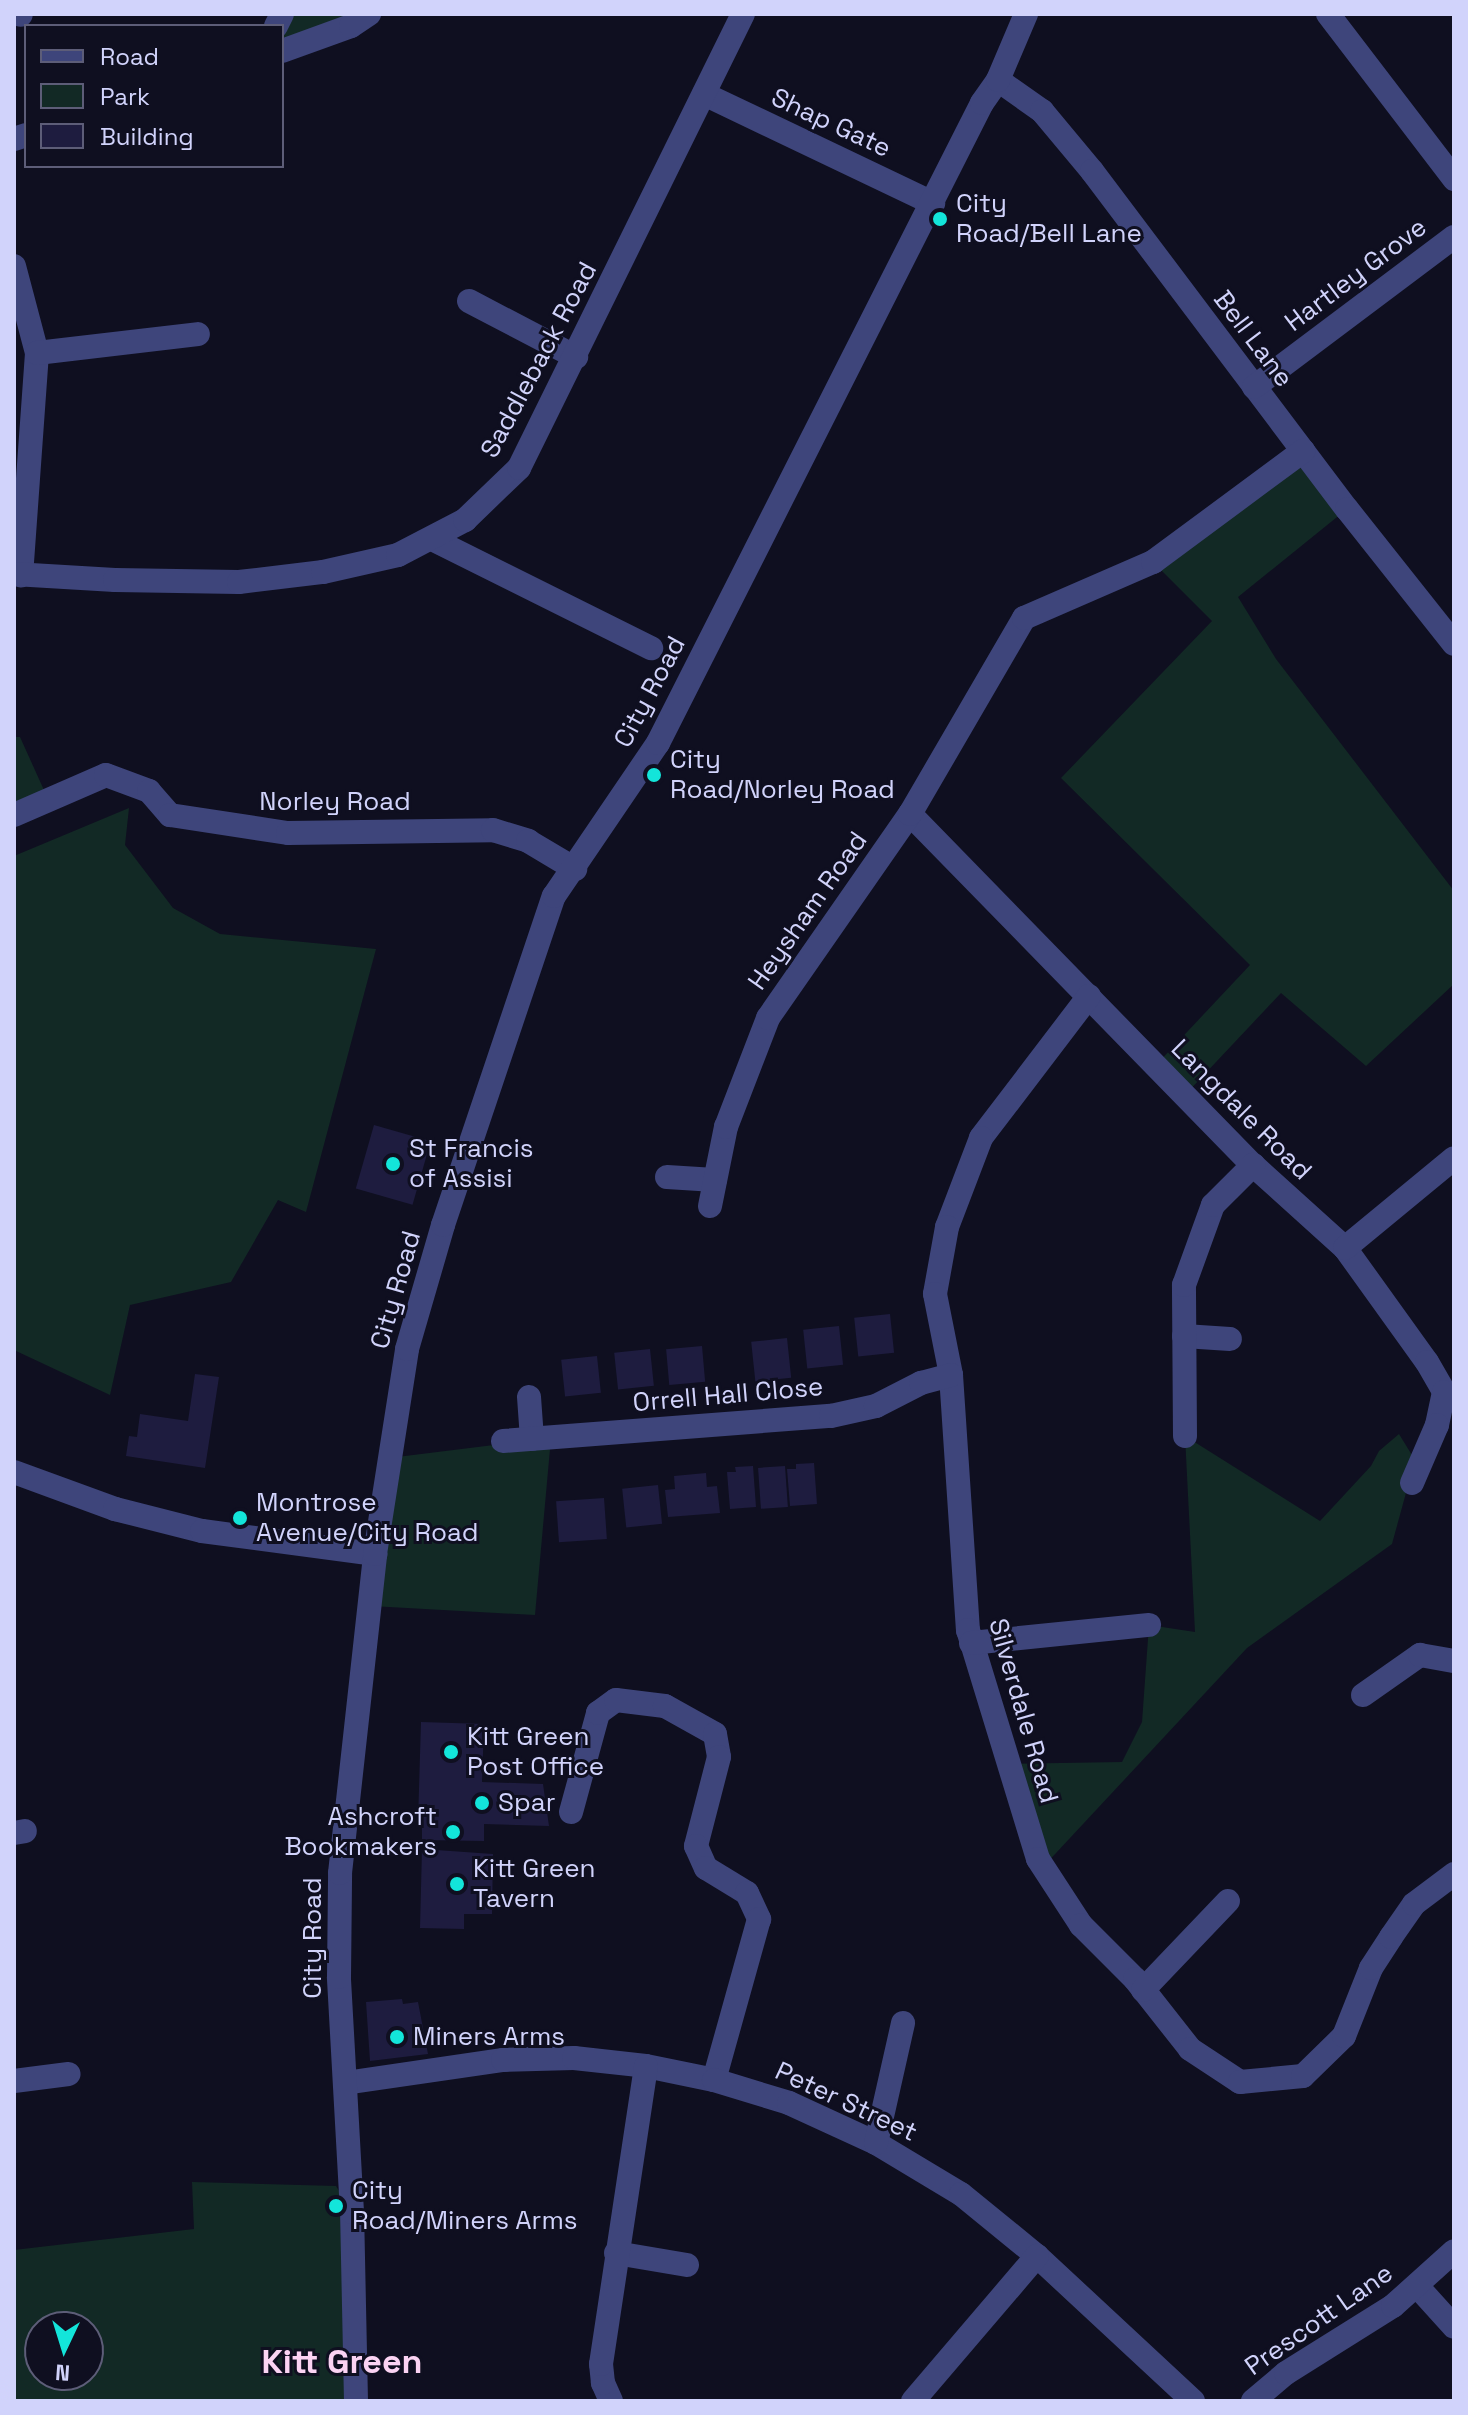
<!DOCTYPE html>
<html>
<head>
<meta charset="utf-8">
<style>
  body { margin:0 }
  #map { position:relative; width:1468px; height:2415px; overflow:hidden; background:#0f0f20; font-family:"Space Grotesk",sans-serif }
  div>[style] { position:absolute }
  .green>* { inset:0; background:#122925 }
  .building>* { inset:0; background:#1e1c3f; transform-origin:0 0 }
  .minor>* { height:24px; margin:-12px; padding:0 12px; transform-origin:12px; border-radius:12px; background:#3e457b }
  .dots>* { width:22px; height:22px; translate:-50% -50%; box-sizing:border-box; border:4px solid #0f0f20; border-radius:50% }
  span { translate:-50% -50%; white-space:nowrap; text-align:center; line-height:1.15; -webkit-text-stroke:6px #0f0f20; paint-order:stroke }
  .street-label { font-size:26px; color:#d1d3fb }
  .poi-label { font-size:26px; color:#d1d3fb }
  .left { translate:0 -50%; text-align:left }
  .right { translate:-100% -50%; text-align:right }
  .district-label { font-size:34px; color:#fbd3f3; font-weight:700 }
  .frame { position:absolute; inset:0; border:16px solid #d1d3fb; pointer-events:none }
  .legend { position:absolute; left:24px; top:24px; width:260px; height:144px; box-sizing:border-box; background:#0f0f20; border:2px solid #5d5d78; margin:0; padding:10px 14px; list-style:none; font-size:24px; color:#d1d3fb }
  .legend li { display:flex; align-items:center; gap:16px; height:40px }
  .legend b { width:40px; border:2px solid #5d5d78 }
  .north { position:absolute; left:24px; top:2311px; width:80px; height:80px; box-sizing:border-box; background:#0f0f20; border:2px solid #5d5d78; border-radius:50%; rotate:184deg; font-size:22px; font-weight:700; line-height:32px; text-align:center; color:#d1d3fb }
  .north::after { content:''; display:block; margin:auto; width:28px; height:36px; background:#13e5da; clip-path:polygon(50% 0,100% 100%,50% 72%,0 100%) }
</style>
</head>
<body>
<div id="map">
  <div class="green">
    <div style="clip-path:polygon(286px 14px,368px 14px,282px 50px,282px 26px)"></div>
    <div style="clip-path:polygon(1303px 451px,1347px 509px,1238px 597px,1276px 659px,1454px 891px,1454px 984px,1366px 1066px,1281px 993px,1185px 1095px,1156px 1065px,1250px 965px,1061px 778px,1212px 621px,1153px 562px)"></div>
    <div style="clip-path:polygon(14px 737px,20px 737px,48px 799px,14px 815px)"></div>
    <div style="clip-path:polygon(129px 808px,125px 845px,173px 908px,220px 934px,376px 949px,306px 1212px,278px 1200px,231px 1282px,130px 1305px,110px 1395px,14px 1350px,14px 856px)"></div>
    <div style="clip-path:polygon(1399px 1434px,1415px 1460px,1392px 1544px,1247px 1648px,1043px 1867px,1007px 1764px,1122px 1762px,1142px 1722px,1149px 1625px,1195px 1632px,1185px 1436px,1320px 1521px,1371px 1466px,1379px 1451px)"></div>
    <div style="clip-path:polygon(551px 1438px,535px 1615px,371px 1606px,389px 1458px)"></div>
    <div style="clip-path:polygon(evenodd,192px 2182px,336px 2186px,352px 2212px,356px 2401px,14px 2401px,14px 2250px,194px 2229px,192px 2182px,40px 2327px,88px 2327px,88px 2375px,40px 2375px,40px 2327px)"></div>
  </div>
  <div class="building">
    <div style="left:374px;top:1125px;width:59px;height:66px;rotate:16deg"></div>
    <div style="left:890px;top:1314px;width:39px;height:36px;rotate:84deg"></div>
    <div style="left:839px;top:1326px;width:39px;height:36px;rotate:84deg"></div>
    <div style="left:787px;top:1338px;width:40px;height:36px;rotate:84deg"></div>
    <div style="left:702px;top:1346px;width:36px;height:36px;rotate:85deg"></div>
    <div style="left:650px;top:1349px;width:37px;height:36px;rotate:84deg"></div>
    <div style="left:597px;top:1356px;width:37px;height:36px;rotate:84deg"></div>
    <div style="clip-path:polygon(195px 1374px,219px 1377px,205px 1468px,126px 1456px,129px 1436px,137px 1437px,140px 1414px,188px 1421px)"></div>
    <div style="clip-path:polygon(814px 1463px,817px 1504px,790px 1506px,787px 1469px,796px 1469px,796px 1464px)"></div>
    <div style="clip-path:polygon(753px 1466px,756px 1507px,730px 1509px,727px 1472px,736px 1472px,735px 1467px)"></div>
    <div style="left:785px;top:1466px;width:41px;height:27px;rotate:86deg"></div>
    <div style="clip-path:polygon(706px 1473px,707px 1487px,717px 1486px,720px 1513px,668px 1517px,665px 1490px,675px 1489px,674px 1476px)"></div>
    <div style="left:658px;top:1485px;width:39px;height:36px;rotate:84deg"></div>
    <div style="left:604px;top:1498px;width:41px;height:48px;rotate:86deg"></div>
    <div style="clip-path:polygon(421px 1722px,484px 1724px,482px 1782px,543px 1784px,549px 1826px,484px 1824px,484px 1841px,422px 1840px,422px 1822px,418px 1822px)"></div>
    <div style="clip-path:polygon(422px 1849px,493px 1854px,492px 1914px,464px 1914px,464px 1929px,420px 1928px)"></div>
    <div style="clip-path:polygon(402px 1999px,403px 2004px,418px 2002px,428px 2054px,370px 2061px,366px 2002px)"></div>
  </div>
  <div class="minor">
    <div style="left:20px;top:14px;width:1px;rotate:45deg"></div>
    <div style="left:1328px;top:14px;width:208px;rotate:52.6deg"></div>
    <div style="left:276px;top:26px;width:13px;rotate:-63deg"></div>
    <div style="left:282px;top:51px;width:73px;rotate:-19.9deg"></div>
    <div style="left:351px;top:26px;width:22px;rotate:-34deg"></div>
    <div style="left:998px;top:80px;width:54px;rotate:35.2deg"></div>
    <div style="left:1042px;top:111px;width:78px;rotate:50.2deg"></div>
    <div style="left:1092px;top:171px;width:423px;rotate:53deg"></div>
    <div style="left:1347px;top:509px;width:172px;rotate:51.6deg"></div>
    <div style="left:704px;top:94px;width:254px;rotate:25.5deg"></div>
    <div style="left:14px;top:139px;width:13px;rotate:-18deg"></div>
    <div style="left:14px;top:266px;width:90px;rotate:75.2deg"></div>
    <div style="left:37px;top:353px;width:223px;rotate:94.1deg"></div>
    <div style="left:469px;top:301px;width:121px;rotate:27.6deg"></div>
    <div style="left:37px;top:353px;width:162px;rotate:-6.7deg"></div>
    <div style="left:1254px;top:387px;width:250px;rotate:-36.9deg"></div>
    <div style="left:432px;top:539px;width:245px;rotate:26.5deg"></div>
    <div style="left:14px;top:574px;width:101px;rotate:3.4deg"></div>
    <div style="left:115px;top:580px;width:124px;rotate:0.9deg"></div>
    <div style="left:239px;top:582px;width:85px;rotate:-6.8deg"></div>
    <div style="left:323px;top:572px;width:77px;rotate:-12.8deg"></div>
    <div style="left:398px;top:555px;width:76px;rotate:-27.6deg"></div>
    <div style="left:465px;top:520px;width:75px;rotate:-43.9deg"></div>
    <div style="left:519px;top:468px;width:506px;rotate:-63.74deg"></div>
    <div style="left:910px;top:814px;width:491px;rotate:45.7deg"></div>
    <div style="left:1253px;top:1165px;width:124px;rotate:42.1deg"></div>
    <div style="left:1345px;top:1248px;width:140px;rotate:54.3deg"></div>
    <div style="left:1427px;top:1362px;width:34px;rotate:60deg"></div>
    <div style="left:1444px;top:1392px;width:34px;rotate:102deg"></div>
    <div style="left:1437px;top:1425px;width:63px;rotate:113.3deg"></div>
    <div style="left:14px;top:815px;width:100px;rotate:-23.5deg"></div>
    <div style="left:106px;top:775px;width:46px;rotate:20.4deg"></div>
    <div style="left:149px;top:791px;width:32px;rotate:49deg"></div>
    <div style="left:170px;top:815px;width:119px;rotate:8.7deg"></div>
    <div style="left:288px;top:833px;width:205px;rotate:-0.8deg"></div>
    <div style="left:493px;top:830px;width:37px;rotate:17deg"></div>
    <div style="left:528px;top:841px;width:55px;rotate:30.8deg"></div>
    <div style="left:1089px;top:996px;width:178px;rotate:127.3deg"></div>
    <div style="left:981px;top:1138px;width:95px;rotate:110.9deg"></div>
    <div style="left:947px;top:1227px;width:68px;rotate:100.2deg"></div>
    <div style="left:935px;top:1294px;width:83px;rotate:78.8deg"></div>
    <div style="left:951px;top:1375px;width:256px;rotate:86.2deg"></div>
    <div style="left:968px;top:1630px;width:239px;rotate:73deg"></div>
    <div style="left:1038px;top:1859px;width:79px;rotate:56.9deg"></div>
    <div style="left:1081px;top:1925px;width:76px;rotate:45deg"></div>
    <div style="left:1135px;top:1979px;width:89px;rotate:51.8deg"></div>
    <div style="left:1190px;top:2049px;width:60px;rotate:33.4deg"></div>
    <div style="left:1240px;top:2082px;width:63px;rotate:-5.4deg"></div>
    <div style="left:1303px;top:2076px;width:57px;rotate:-44.3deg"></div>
    <div style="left:1344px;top:2036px;width:73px;rotate:-68.3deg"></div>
    <div style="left:1371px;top:1968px;width:37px;rotate:-57deg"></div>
    <div style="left:1391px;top:1937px;width:40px;rotate:-55.1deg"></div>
    <div style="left:1414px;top:1904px;width:50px;rotate:-36.9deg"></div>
    <div style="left:667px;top:1177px;width:48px;rotate:3.6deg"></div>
    <div style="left:710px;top:1206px;width:81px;rotate:-78.6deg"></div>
    <div style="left:726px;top:1127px;width:117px;rotate:-68.9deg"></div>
    <div style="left:768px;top:1018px;width:249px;rotate:-55.2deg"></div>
    <div style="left:910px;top:814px;width:227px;rotate:-59.8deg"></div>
    <div style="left:1024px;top:618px;width:141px;rotate:-23.5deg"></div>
    <div style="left:1153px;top:562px;width:187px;rotate:-36.5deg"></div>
    <div style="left:1345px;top:1248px;width:141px;rotate:-39.5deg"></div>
    <div style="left:1184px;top:1336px;width:46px;rotate:3.7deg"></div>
    <div style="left:529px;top:1397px;width:42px;rotate:85.9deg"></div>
    <div style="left:1185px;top:1436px;width:151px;rotate:-90.4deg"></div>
    <div style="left:1184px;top:1285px;width:85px;rotate:-70.1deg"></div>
    <div style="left:1213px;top:1205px;width:57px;rotate:-45deg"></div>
    <div style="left:503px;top:1441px;width:329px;rotate:-4.4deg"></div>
    <div style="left:831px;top:1416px;width:46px;rotate:-12.5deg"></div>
    <div style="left:876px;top:1406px;width:51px;rotate:-27.1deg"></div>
    <div style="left:921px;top:1383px;width:31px;rotate:-15deg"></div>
    <div style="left:14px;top:1472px;width:108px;rotate:20.1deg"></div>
    <div style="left:115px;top:1509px;width:90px;rotate:14.2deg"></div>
    <div style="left:202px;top:1531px;width:175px;rotate:7.6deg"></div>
    <div style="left:971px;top:1643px;width:179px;rotate:-5.8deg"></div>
    <div style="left:1363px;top:1695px;width:70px;rotate:-35.1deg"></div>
    <div style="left:1420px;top:1655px;width:35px;rotate:10deg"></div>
    <div style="left:571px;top:1812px;width:103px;rotate:-74.7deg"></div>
    <div style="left:598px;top:1713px;width:22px;rotate:-36deg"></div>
    <div style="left:616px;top:1700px;width:49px;rotate:7deg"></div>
    <div style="left:665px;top:1706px;width:57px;rotate:29.2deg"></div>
    <div style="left:715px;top:1734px;width:23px;rotate:80deg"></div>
    <div style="left:719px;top:1757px;width:92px;rotate:104.5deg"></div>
    <div style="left:696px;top:1846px;width:24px;rotate:66deg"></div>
    <div style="left:706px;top:1868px;width:48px;rotate:31.4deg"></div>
    <div style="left:747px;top:1893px;width:29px;rotate:65deg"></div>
    <div style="left:759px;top:1919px;width:167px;rotate:105.6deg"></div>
    <div style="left:14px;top:1833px;width:11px;rotate:-10deg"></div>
    <div style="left:1143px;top:1990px;width:123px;rotate:-46.3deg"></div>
    <div style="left:14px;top:2081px;width:55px;rotate:-7.3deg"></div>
    <div style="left:345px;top:2083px;width:160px;rotate:-8.3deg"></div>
    <div style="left:503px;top:2060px;width:71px;rotate:-1.6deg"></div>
    <div style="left:574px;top:2058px;width:72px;rotate:6.3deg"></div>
    <div style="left:646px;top:2066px;width:69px;rotate:11.6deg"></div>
    <div style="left:714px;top:2080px;width:78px;rotate:17deg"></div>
    <div style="left:789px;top:2103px;width:96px;rotate:24.7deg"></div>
    <div style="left:876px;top:2143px;width:99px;rotate:31deg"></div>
    <div style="left:961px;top:2194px;width:98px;rotate:39.2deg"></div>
    <div style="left:1037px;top:2256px;width:213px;rotate:42.9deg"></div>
    <div style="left:876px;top:2143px;width:123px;rotate:-77.3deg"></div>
    <div style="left:616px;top:2253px;width:72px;rotate:9.6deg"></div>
    <div style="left:1417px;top:2286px;width:55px;rotate:47.9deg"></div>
    <div style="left:356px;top:2401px;width:189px;rotate:-91.2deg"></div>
    <div style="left:352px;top:2212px;width:235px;rotate:-93.2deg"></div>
    <div style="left:339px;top:1977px;width:104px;rotate:-89.4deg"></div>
    <div style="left:340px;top:1873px;width:321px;rotate:-83.7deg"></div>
    <div style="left:375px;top:1554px;width:207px;rotate:-81.1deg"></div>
    <div style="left:407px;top:1349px;width:129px;rotate:-73.8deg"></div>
    <div style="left:443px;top:1225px;width:347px;rotate:-71.4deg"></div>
    <div style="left:554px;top:896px;width:185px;rotate:-55.8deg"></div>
    <div style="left:658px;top:743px;width:717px;rotate:-63.15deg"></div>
    <div style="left:982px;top:103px;width:28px;rotate:-55deg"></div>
    <div style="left:998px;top:80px;width:72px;rotate:-67deg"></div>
    <div style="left:611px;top:2401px;width:20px;rotate:-114deg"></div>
    <div style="left:603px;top:2383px;width:19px;rotate:-96deg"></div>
    <div style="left:601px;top:2364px;width:301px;rotate:-81.4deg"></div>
    <div style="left:913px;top:2401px;width:191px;rotate:-49.5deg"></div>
    <div style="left:1253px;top:2401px;width:43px;rotate:-40.3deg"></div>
    <div style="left:1286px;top:2373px;width:126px;rotate:-32.1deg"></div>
    <div style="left:1393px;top:2306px;width:82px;rotate:-42deg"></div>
  </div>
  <div class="dots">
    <div style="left:940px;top:219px;background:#13e5da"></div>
    <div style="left:654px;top:775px;background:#13e5da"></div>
    <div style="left:393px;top:1164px;background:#13e5da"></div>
    <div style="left:240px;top:1518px;background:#13e5da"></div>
    <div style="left:451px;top:1752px;background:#13e5da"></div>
    <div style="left:482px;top:1803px;background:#13e5da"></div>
    <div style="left:453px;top:1832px;background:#13e5da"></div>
    <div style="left:457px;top:1884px;background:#13e5da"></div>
    <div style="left:397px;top:2037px;background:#13e5da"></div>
    <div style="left:336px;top:2206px;background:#13e5da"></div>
  </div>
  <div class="street-label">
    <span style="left:831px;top:123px;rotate:25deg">Shap Gate</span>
    <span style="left:1356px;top:275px;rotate:-37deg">Hartley Grove</span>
    <span style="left:1253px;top:339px;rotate:53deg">Bell Lane</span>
    <span style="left:539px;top:360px;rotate:-62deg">Saddleback Road</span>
    <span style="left:650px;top:692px;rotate:-62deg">City Road</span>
    <span style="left:335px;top:802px">Norley Road</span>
    <span style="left:808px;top:911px;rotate:-55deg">Heysham Road</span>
    <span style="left:1241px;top:1110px;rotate:45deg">Langdale Road</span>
    <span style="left:396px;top:1290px;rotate:-74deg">City Road</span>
    <span style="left:728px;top:1395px;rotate:-5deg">Orrell Hall Close</span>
    <span style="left:1023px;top:1711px;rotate:74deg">Silverdale Road</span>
    <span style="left:313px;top:1938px;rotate:-90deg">City Road</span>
    <span style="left:846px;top:2102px;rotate:25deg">Peter Street</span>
    <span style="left:1319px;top:2320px;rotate:-35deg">Prescott Lane</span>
  </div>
  <div class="poi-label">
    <span class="left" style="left:956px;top:219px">City<br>Road/Bell Lane</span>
    <span class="left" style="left:670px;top:775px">City<br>Road/Norley Road</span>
    <span class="left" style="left:409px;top:1164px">St Francis<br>of Assisi</span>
    <span class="left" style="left:256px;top:1518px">Montrose<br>Avenue/City Road</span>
    <span class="left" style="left:467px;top:1752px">Kitt Green<br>Post Office</span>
    <span class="left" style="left:498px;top:1803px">Spar</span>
    <span class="right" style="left:437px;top:1832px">Ashcroft<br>Bookmakers</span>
    <span class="left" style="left:473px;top:1884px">Kitt Green<br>Tavern</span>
    <span class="left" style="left:413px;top:2037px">Miners Arms</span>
    <span class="left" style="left:352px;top:2206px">City<br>Road/Miners Arms</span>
  </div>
  <div class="district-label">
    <span style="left:342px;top:2362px">Kitt Green</span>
  </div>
  <div class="frame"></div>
  <ul class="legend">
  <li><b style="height:10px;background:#3e457b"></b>Road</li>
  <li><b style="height:22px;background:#122925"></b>Park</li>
  <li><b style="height:22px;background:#1e1c3f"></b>Building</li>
  </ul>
  <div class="north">N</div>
</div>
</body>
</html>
